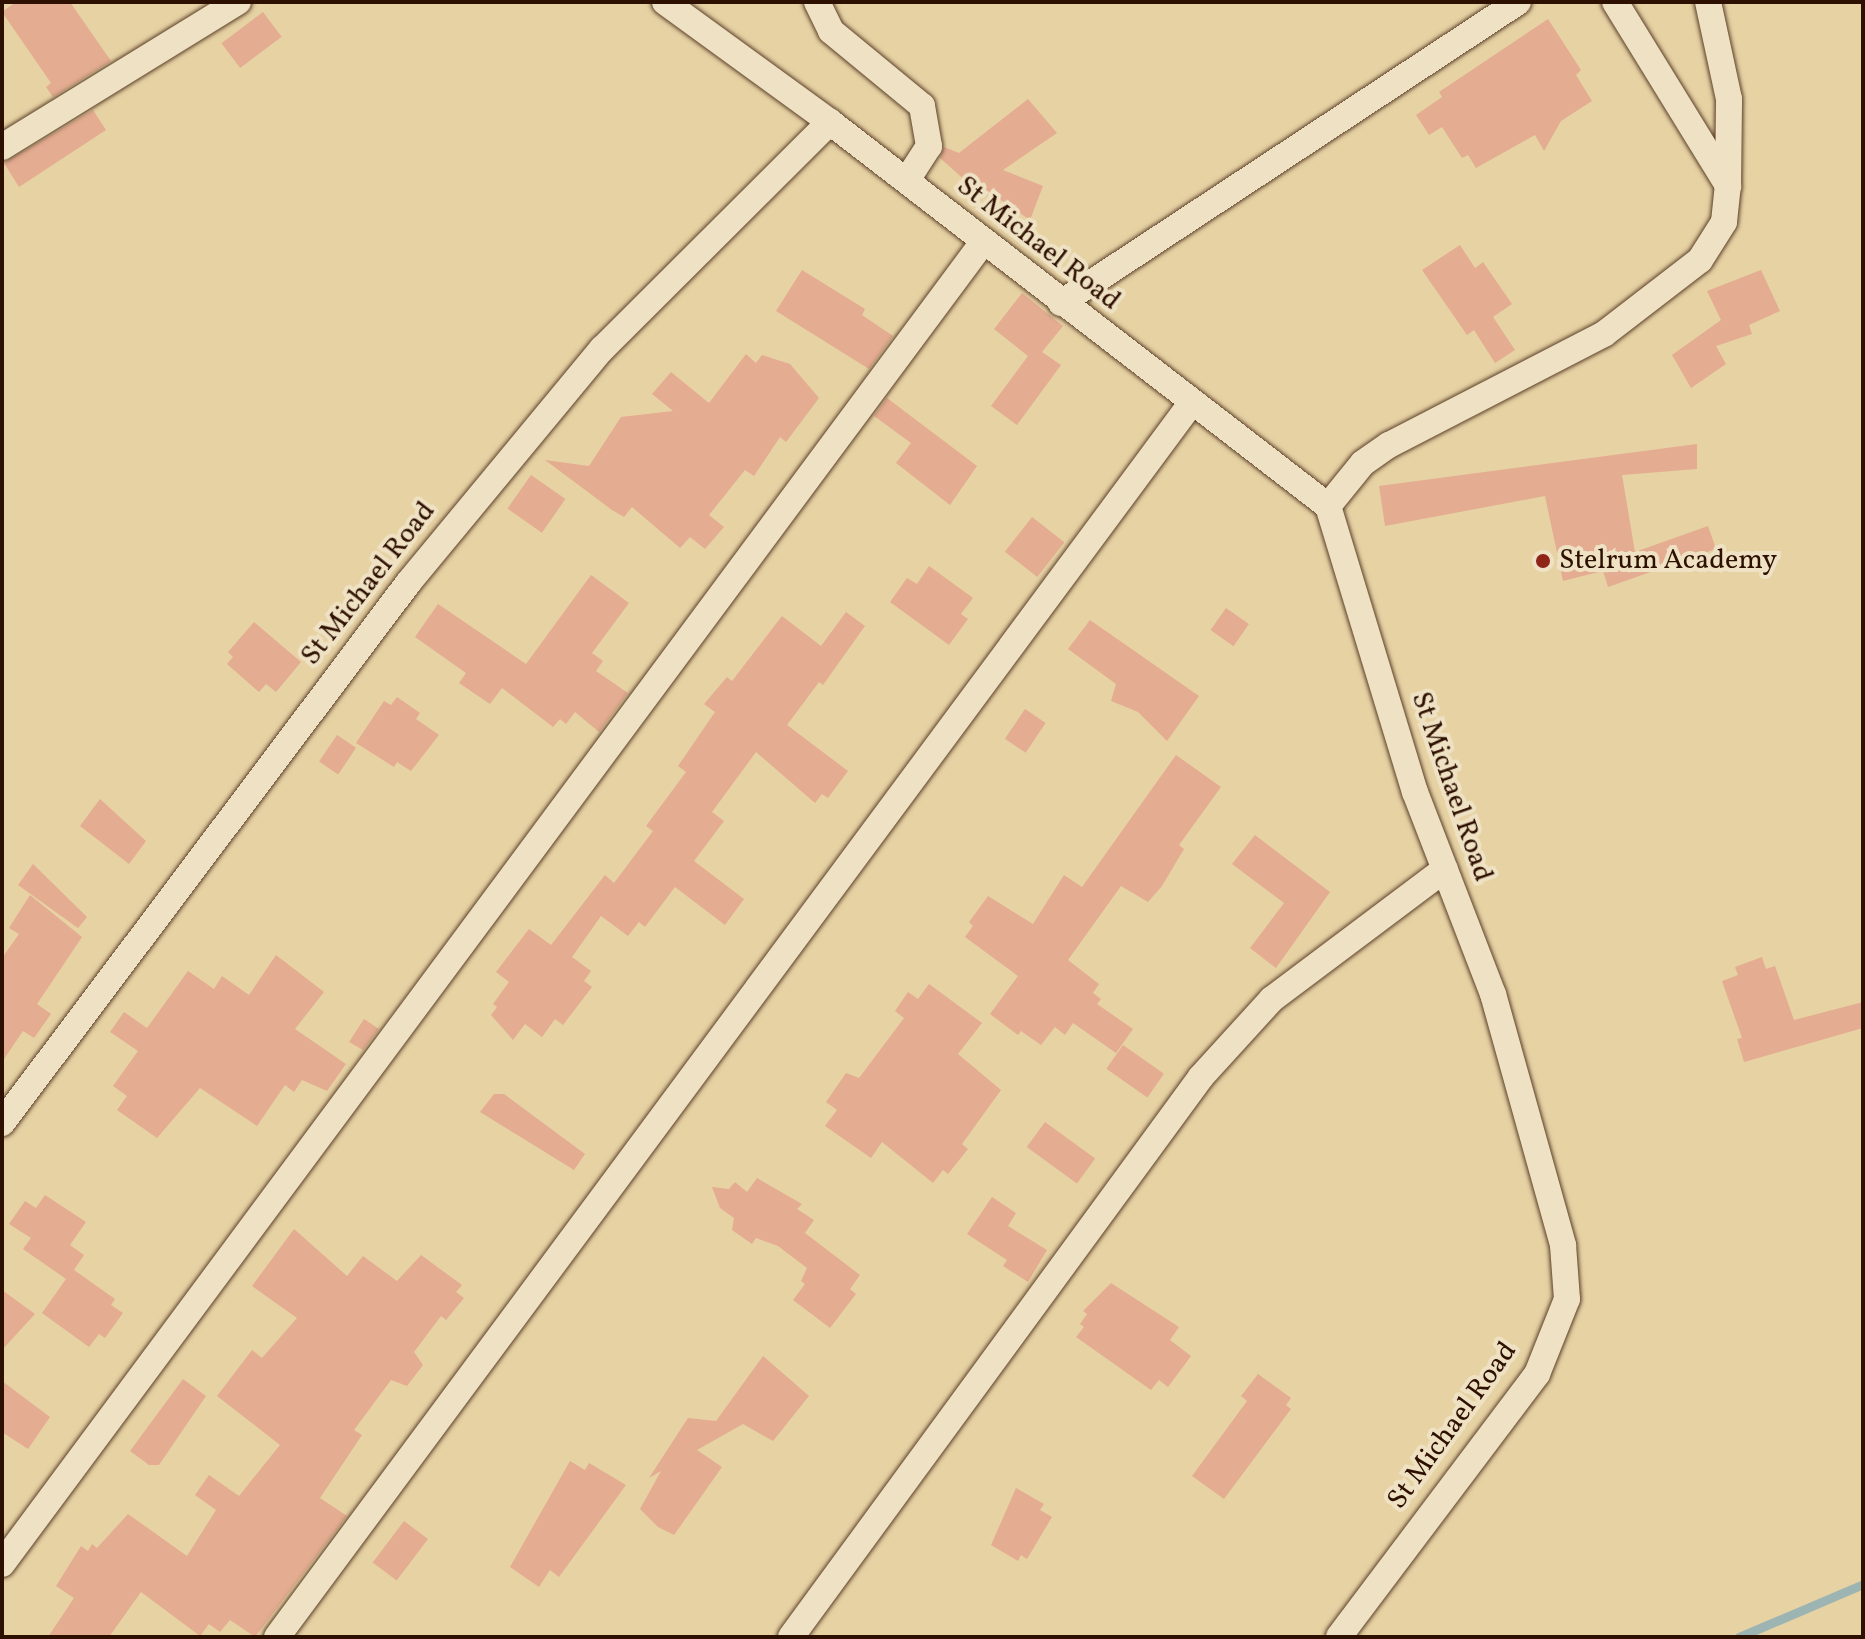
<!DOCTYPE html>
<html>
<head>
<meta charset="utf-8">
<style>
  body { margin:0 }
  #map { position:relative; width:1865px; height:1639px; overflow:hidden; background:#e7d2a4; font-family:Vollkorn,serif }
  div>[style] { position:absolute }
  .stream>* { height:9px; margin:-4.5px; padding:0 4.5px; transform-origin:4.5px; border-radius:4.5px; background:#9cb5b2 }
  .building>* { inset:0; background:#e4ac91; transform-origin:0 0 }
  .roads { filter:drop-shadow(0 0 2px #5c4029) drop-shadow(0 0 2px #5c4029) }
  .minor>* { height:26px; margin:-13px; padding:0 13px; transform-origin:13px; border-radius:13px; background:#efe2c4 }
  .dots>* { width:22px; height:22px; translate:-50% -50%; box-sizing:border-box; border:4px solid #efe2c4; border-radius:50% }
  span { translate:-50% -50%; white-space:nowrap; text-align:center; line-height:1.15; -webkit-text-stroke:8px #efe2c4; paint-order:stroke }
  .street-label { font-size:28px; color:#2e1000 }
  .poi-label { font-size:28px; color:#2e1000 }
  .left { translate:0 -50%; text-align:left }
  .frame { position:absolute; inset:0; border:4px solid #2e1000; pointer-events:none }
</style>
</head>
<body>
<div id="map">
  <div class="stream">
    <i style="left:1739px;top:1637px;width:135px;rotate:-23.1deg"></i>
  </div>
  <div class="building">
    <i style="clip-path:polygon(16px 2px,70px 2px,111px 61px,53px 97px,46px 87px,51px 83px,2px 12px)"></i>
    <i style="left:263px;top:12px;width:31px;height:52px;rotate:53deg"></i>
    <i style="clip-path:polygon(1548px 19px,1581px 70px,1576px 75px,1592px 101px,1561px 121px,1544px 151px,1535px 135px,1476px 168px,1468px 155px,1462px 158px,1442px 127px,1429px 135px,1416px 115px,1442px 97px,1439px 92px)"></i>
    <i style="clip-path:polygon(1028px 99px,1057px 133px,1003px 170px,1043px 186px,1030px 220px,982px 187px,977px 191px,940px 158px,944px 147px,959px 153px)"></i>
    <i style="clip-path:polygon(93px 110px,106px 130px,19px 187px,4px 163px)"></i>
    <i style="clip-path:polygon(1460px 245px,1475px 268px,1483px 262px,1512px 304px,1493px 317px,1515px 350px,1495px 363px,1474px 330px,1467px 335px,1422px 270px)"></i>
    <i style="clip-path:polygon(802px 270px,865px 309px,862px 315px,893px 336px,869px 369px,776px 311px)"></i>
    <i style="clip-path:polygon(1761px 270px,1780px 311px,1749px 325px,1752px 334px,1716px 346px,1726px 364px,1691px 388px,1672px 355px,1721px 320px,1707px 291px)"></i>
    <i style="clip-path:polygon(1022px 293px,1063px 326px,1042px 352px,1061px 365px,1017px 425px,991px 406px,1028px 356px,994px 329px)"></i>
    <i style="clip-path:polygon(746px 354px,756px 363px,762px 355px,790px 364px,819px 398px,786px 442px,780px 437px,754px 476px,745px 470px,709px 515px,724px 527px,705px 549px,690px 537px,680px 548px,632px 507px,624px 517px,612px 510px,545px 460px,589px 466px,621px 417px,673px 411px,652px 394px,671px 372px,709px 403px)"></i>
    <i style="clip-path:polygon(887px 398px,977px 466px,950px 505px,896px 463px,911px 443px,874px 416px)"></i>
    <i style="clip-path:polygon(1697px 444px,1697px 469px,1622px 475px,1635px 552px,1708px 526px,1716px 549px,1608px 587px,1603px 571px,1563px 581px,1545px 496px,1385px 526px,1379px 486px)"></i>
    <i style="left:531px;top:475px;width:42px;height:41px;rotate:35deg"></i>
    <i style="left:1032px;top:517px;width:41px;height:44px;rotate:38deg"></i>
    <i style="clip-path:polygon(929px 566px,973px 598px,961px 614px,968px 619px,949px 645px,890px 602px,907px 578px,917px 584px)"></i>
    <i style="clip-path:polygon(591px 575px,629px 603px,592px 653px,603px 661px,596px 671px,628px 693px,599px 732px,575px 712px,566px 724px,560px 719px,553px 727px,502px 688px,490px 704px,459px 683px,466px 673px,415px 637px,438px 604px,526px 664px)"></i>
    <i style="left:1226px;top:608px;width:28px;height:27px;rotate:35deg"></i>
    <i style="clip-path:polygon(846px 612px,865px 626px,823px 685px,819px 682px,787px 725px,848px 771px,828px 798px,822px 794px,815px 803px,756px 752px,712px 812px,724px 821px,694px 861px,744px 899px,725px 925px,675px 887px,645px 927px,639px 922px,628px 936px,601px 916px,572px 957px,591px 971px,584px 981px,592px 987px,563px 1025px,555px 1019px,542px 1037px,525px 1024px,513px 1040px,491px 1015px,497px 1007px,493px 1004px,509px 982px,496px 972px,529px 929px,551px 945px,605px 875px,614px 883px,653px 831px,646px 826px,686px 772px,678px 766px,715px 712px,704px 704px,727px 677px,732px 681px,782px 616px,821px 646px)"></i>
    <i style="clip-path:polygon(1090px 620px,1199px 696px,1167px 741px,1138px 712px,1111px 701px,1116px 684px,1068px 649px)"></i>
    <i style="clip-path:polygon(254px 622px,301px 662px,276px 692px,266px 684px,259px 692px,227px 664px,233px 657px,228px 652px)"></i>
    <i style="clip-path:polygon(397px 697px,420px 713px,416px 719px,439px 735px,411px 771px,397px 762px,394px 767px,356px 743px,384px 701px,391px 705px)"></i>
    <i style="left:1025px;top:709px;width:25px;height:36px;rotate:34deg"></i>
    <i style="left:337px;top:735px;width:23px;height:32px;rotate:34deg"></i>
    <i style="clip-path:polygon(1176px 755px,1221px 787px,1179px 845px,1184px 849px,1162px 886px,1148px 902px,1121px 886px,1068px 960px,1099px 984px,1093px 993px,1101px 999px,1097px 1004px,1133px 1029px,1116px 1053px,1073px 1023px,1065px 1035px,1055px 1027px,1041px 1045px,1021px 1031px,1018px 1035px,990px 1014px,1018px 976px,965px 937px,973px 926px,969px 922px,988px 896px,1033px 924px,1064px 875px,1082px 887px)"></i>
    <i style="clip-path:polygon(100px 799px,146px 841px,129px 864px,80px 826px)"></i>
    <i style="clip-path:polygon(1255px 835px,1330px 892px,1276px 968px,1250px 948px,1284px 903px,1232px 864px)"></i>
    <i style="clip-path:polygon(33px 864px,87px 917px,78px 928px,18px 885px)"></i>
    <i style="clip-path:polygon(30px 895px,82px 937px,37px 1004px,51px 1014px,34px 1038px,23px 1031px,2px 1062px,2px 958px,19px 934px,9px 928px)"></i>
    <i style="clip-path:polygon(276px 955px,324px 992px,295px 1029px,346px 1064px,327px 1091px,302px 1080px,294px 1092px,285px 1085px,257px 1126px,200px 1088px,157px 1138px,117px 1110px,127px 1096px,113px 1086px,138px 1051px,110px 1032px,124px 1012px,147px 1028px,188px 971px,214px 989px,222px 976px,249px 995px)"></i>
    <i style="clip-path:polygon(1762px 957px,1766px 969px,1775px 966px,1794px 1020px,1863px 1002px,1863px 1028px,1744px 1062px,1737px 1039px,1742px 1038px,1722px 981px,1738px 975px,1735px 967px)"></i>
    <i style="clip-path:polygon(929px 984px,982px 1023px,958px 1054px,1001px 1090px,962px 1144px,968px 1149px,948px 1174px,943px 1170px,933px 1183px,882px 1142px,871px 1158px,825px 1126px,837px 1110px,826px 1102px,846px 1073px,859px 1078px,904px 1018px,895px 1011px,908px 992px,918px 999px)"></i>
    <i style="clip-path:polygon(364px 1019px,379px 1029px,363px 1050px,349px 1042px)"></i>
    <i style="left:1123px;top:1045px;width:50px;height:29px;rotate:35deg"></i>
    <i style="clip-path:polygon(494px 1094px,504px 1094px,585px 1154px,574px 1170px,480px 1112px)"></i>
    <i style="left:1045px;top:1122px;width:62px;height:31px;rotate:36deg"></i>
    <i style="clip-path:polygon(757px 1178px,802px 1204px,797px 1209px,814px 1220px,805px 1233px,860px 1275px,850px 1289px,856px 1294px,830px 1328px,793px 1300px,805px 1284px,801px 1281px,807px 1268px,778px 1246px,756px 1238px,752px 1244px,732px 1230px,734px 1218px,720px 1208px,712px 1187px,729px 1189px,735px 1182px,747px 1192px)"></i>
    <i style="clip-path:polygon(45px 1195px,86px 1222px,70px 1245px,84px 1255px,74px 1270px,115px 1299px,111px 1305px,123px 1313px,105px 1338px,99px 1334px,89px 1347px,42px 1313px,66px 1279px,23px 1249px,31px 1238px,9px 1224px,25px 1201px,36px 1208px)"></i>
    <i style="clip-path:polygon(992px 1197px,1016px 1213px,1008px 1226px,1047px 1250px,1028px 1282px,1003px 1266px,1007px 1260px,967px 1234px)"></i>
    <i style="clip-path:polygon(294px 1229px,347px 1276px,363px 1256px,397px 1281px,421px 1255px,462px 1285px,456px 1292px,464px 1298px,446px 1320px,441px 1316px,414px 1352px,423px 1365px,407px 1386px,391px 1380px,354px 1430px,362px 1435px,320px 1498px,347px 1516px,255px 1637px,230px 1620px,220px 1632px,209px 1624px,200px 1636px,141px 1592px,109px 1637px,48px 1637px,74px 1598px,56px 1586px,81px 1546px,88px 1551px,92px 1544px,97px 1548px,128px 1514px,187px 1556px,216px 1510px,195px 1495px,209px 1475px,239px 1496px,280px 1445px,217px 1396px,252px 1350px,262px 1358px,297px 1318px,252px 1286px)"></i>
    <i style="clip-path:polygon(1111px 1283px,1179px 1327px,1170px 1340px,1191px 1356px,1168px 1387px,1159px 1380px,1151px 1390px,1076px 1337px,1084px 1327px,1080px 1324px,1087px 1314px,1083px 1311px)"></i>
    <i style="clip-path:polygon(2px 1290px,35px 1314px,2px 1350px)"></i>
    <i style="clip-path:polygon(763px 1356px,809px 1396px,773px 1441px,743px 1424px,697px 1450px,722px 1467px,674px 1535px,658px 1527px,640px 1509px,661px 1471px,649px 1478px,688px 1418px,716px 1421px)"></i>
    <i style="clip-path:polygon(1258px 1374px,1291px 1398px,1286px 1405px,1291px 1409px,1224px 1499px,1192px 1476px,1247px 1401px,1241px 1396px)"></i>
    <i style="clip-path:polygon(183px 1379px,206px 1396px,159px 1465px,149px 1465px,130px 1451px)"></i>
    <i style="clip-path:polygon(2px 1381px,50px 1417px,28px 1449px,2px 1432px)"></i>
    <i style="clip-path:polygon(570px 1461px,585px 1470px,589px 1463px,626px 1485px,559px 1577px,550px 1570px,539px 1587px,510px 1567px)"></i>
    <i style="clip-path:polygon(1016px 1488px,1044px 1504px,1040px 1510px,1052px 1517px,1027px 1559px,1021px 1555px,1018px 1561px,991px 1545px)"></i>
    <i style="left:404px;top:1521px;width:30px;height:52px;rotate:37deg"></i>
  </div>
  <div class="roads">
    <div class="minor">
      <i style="left:665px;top:2px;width:204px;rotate:36deg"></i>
      <i style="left:817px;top:2px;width:32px;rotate:64deg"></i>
      <i style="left:831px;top:31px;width:118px;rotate:39.5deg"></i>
      <i style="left:922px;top:106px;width:41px;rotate:80.1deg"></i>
      <i style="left:929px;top:146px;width:40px;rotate:122.9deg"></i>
      <i style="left:1615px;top:2px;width:216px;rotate:58.4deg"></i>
      <i style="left:2px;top:147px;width:277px;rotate:-31.6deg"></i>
      <i style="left:1061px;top:303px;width:547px;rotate:-33.37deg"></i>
      <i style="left:1328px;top:506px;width:55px;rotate:-50.9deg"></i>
      <i style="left:1363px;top:463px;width:32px;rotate:-35deg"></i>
      <i style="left:1389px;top:445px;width:242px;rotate:-27.3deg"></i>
      <i style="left:1604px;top:334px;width:121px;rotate:-37.6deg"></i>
      <i style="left:1700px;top:260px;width:45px;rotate:-57.7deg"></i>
      <i style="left:1724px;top:222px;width:36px;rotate:-84deg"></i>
      <i style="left:1728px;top:186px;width:87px;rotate:-89.3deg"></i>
      <i style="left:1729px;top:99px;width:99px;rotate:-102.2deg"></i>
      <i style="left:2px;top:1123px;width:677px;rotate:-53.05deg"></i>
      <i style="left:409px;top:582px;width:303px;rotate:-50.4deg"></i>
      <i style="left:602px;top:349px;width:322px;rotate:-44.9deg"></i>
      <i style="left:830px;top:122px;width:629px;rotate:37.64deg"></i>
      <i style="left:1328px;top:506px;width:299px;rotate:73.1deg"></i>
      <i style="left:1415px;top:792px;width:217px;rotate:68.9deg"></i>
      <i style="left:1493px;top:994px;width:261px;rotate:74.4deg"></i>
      <i style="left:1563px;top:1245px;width:54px;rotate:85.8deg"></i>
      <i style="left:1567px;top:1299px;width:81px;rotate:111.8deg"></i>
      <i style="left:1537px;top:1374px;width:329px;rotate:127deg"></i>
      <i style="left:2px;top:1564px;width:1646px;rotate:-53.42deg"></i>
      <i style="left:277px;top:1637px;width:1533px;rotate:-53.46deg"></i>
      <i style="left:791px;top:1637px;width:694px;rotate:-53.79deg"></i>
      <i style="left:1201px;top:1077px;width:105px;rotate:-47.7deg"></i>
      <i style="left:1272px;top:999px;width:216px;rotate:-36.9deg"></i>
    </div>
  </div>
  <div class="dots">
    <i style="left:1543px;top:561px;background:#8f2418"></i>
  </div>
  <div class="street-label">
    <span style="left:1038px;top:244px;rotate:38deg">St Michael Road</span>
    <span style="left:369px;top:584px;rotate:-52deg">St Michael Road</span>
    <span style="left:1451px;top:787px;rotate:71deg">St Michael Road</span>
    <span style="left:1453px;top:1426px;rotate:-54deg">St Michael Road</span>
  </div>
  <div class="poi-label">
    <span class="left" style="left:1559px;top:561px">Stelrum Academy</span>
  </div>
  <div class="frame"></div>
</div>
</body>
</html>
